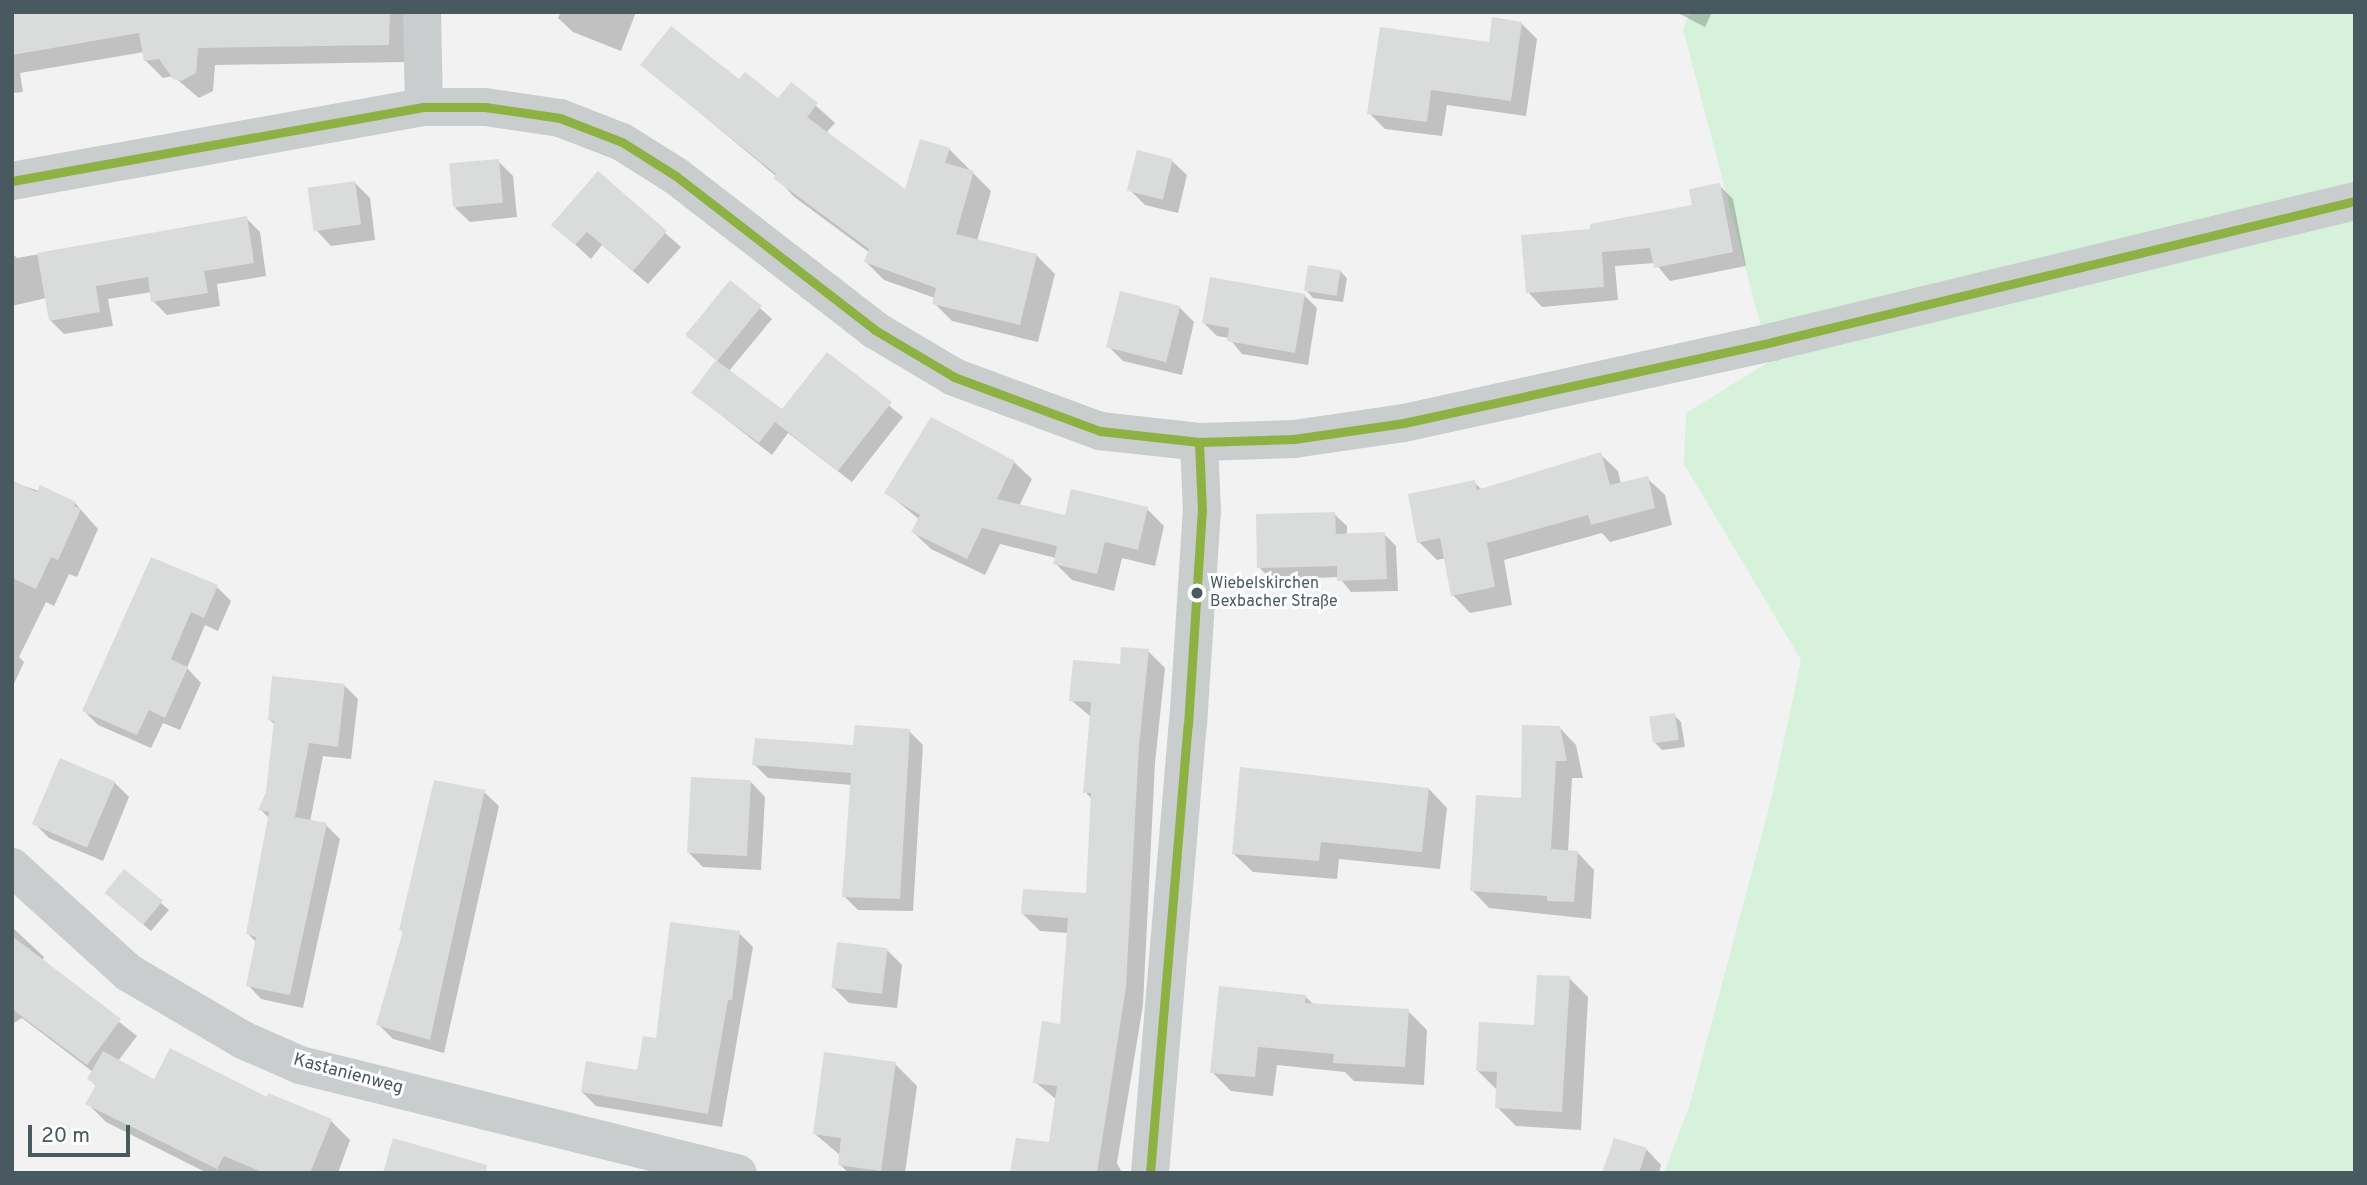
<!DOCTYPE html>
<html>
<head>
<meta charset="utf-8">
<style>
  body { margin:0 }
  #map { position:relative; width:2367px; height:1185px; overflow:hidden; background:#f3f2f2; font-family:Overpass,sans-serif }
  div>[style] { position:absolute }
  .green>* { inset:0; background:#d6f2db }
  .shadow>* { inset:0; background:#0003 }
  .building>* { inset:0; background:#dadbdb; transform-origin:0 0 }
  .minor>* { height:38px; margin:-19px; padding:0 19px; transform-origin:19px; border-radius:19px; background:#c9cdce }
  .bus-1>* { height:9px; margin:-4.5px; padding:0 4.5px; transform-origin:4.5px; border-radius:4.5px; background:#8eb143 }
  .dots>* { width:19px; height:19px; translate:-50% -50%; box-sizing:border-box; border:4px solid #fff; border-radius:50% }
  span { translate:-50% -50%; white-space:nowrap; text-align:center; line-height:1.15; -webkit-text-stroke:6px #fff; paint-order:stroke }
  .bus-label { font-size:16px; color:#485960 }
  .left { translate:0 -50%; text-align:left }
  .street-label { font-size:18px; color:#485960 }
  .frame { position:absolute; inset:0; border:14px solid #485960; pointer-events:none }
  .scale { position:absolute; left:28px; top:1125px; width:102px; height:32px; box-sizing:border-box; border:4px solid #485960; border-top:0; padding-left:9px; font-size:21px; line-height:24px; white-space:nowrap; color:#485960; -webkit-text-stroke:5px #fff; paint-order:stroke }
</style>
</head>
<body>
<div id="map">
  <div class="green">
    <i style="clip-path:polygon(1691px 12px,2355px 12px,2355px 1173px,1664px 1173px,1690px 1104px,1771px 800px,1801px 660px,1684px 464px,1686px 413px,1770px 361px,1683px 29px)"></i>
  </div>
  <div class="shadow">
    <i style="clip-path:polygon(12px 12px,408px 12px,406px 62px,215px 65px,213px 91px,199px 98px,173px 76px,163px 78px,145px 60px,144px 52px,20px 73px,23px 92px,12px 93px)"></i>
    <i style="clip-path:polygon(561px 12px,636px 12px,621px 51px,573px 32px,558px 18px)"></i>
    <i style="clip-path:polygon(1676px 12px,1712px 12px,1705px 27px)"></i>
    <i style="clip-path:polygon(1521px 23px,1537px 39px,1526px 116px,1447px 105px,1442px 136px,1385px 129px,1369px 113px)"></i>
    <i style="clip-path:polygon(642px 65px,739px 82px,778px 100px,792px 84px,835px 123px,826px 133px,906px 192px,949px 149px,991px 191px,977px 241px,1036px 255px,1055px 274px,1038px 342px,952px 321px,934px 303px,935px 298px,884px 280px,866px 262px,870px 253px,793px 196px,776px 176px)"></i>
    <i style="clip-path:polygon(498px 161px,513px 176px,517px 217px,470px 222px,455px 208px)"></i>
    <i style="clip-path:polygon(1172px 161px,1187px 175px,1178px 213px,1145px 205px,1130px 190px)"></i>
    <i style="clip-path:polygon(598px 174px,681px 247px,648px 284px,602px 245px,591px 259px,554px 225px)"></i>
    <i style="clip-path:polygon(355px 183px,370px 198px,375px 240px,331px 246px,317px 231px)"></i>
    <i style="clip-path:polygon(1719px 185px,1733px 199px,1746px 266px,1670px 281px,1655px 263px,1615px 266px,1618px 300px,1542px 307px,1528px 292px,1592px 231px,1694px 206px)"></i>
    <i style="clip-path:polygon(246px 218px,260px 232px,266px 276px,217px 284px,220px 306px,167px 315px,153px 301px,152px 292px,108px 299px,113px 326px,64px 334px,50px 320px,46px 298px,12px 306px,12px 253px,17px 258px)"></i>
    <i style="clip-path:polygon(1340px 271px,1347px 278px,1343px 302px,1313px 298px,1306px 290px)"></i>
    <i style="clip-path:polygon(731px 282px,772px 319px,729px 371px,783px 412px,827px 355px,903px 417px,852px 482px,788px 433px,772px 455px,693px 393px,718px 361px,686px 334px)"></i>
    <i style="clip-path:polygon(1304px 295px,1317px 308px,1308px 365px,1242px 354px,1229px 338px,1217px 336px,1204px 323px)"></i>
    <i style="clip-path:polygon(1179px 307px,1194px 322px,1182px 375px,1123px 361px,1108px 346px)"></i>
    <i style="clip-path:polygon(1600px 454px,1618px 471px,1621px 484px,1647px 478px,1665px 495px,1672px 525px,1610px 542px,1602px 533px,1504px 560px,1512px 605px,1470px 613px,1453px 595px,1446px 558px,1437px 560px,1419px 542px,1474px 482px,1482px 490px)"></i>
    <i style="clip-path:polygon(1014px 462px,1032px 479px,1019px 506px,1066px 517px,1147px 509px,1164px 526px,1155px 566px,1122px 558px,1114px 591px,1072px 580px,1055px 563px,1056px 558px,1000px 544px,985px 575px,931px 549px,913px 532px,920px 520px,886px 492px)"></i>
    <i style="clip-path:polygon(12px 482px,75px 503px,98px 529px,77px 577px,69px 574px,54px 606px,46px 602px,19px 657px,24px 662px,12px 688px)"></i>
    <i style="clip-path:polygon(1334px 514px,1347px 526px,1347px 535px,1384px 534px,1396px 546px,1398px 591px,1351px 592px,1339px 577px,1271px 580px,1259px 567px)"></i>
    <i style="clip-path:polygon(217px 587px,231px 601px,218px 631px,205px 625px,187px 668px,201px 683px,180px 730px,163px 723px,151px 748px,98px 725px,84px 711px)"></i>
    <i style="clip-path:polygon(1148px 651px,1165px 668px,1155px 763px,1143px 1005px,1117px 1163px,1122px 1173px,1012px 1173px,1050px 1144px,1057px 1100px,1035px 1082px,1061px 1026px,1068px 933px,1040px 931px,1023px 914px,1088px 895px,1092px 799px,1085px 792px,1091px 717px,1071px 700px)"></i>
    <i style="clip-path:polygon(344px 685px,358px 699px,351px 759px,323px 756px,310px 822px,326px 825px,340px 839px,303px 1008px,261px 999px,248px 985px,257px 943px,248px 934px,269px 818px,260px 809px,268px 792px,275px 725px,270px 720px)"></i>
    <i style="clip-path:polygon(1674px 715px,1681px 722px,1685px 747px,1662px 750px,1655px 743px)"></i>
    <i style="clip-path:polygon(1559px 727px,1576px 745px,1583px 778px,1572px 778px,1568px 852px,1577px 852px,1594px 870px,1591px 919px,1489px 908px,1472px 890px)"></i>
    <i style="clip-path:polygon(909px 731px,923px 745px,913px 911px,858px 910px,844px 896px,852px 785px,768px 778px,754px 764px,855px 747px)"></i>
    <i style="clip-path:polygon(114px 782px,129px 797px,103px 861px,49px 838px,34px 823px)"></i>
    <i style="clip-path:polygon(751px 782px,765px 797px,761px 870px,703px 867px,688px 852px)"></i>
    <i style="clip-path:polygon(1429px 789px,1447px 808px,1440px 869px,1339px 859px,1337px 879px,1253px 872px,1234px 854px)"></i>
    <i style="clip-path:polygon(484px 792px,499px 806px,444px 1053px,393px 1039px,378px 1024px,404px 933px,401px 930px)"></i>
    <i style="clip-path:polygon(124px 871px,169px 910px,151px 931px,113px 899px)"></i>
    <i style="clip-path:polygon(12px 927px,44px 957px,42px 961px,137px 1036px,118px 1061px,154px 1082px,268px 1099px,331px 1121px,350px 1140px,338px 1173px,207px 1173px,106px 1122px,87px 1103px,97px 1087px,89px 1079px,93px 1072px,22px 1018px,12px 1024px)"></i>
    <i style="clip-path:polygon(739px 933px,753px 947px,722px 1127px,596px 1106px,582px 1092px,638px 1072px)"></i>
    <i style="clip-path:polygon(887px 950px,902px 965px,897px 1008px,849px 1003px,834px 988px)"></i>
    <i style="clip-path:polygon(1569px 978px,1588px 997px,1581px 1130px,1516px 1126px,1497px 1107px,1497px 1090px,1478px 1071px,1536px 1027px)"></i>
    <i style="clip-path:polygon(1305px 996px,1314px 1005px,1408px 1011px,1427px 1030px,1424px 1085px,1354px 1081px,1345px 1072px,1277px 1065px,1273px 1096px,1231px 1091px,1212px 1072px)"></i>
    <i style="clip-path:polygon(895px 1064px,917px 1086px,905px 1173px,848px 1173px,840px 1164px,841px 1156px,815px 1134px)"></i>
    <i style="clip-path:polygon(1615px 1140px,1647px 1150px,1661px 1165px,1659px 1173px,1604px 1173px)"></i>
  </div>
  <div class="building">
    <i style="clip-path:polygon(12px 12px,390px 12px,389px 45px,198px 48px,196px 73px,181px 81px,173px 79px,159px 59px,144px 61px,139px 33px,12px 55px)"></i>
    <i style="clip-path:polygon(1492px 17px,1522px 22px,1511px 101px,1431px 90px,1427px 122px,1367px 114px,1380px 27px,1489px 42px)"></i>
    <i style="clip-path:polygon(671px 26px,739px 79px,745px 72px,778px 98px,791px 82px,818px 103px,807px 117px,905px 189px,920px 139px,950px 148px,945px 163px,974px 171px,956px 234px,1037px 254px,1020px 325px,932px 304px,936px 288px,864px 262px,869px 249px,773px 178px,776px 174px,640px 65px)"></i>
    <i style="left:1137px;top:150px;width:37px;height:42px;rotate:14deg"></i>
    <i style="left:499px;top:159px;width:44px;height:50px;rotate:85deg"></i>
    <i style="clip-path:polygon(598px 171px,667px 231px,633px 271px,587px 232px,575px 245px,551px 225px)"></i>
    <i style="left:355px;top:181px;width:44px;height:48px;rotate:82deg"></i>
    <i style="clip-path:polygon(1720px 183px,1733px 252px,1654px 268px,1650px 248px,1602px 252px,1604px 287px,1526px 293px,1521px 235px,1590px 229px,1590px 224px,1692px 205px,1689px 189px)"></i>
    <i style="clip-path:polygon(247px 216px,254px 263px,204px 271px,208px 293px,151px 302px,148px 277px,96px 286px,100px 312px,49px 321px,37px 253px)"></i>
    <i style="left:1308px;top:265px;width:33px;height:26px;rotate:9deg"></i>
    <i style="clip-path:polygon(1210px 277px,1305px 294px,1295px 353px,1227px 341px,1229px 328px,1202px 323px)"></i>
    <i style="left:730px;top:280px;width:41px;height:71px;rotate:39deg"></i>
    <i style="left:1120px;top:291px;width:62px;height:58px;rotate:14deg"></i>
    <i style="clip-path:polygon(827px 352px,892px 402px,838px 471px,775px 422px,759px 443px,691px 393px,716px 360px,782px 409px)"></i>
    <i style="clip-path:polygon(931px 417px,1015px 461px,997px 499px,1065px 515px,1071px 489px,1148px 507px,1138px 550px,1105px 542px,1097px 574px,1053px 564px,1057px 546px,982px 528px,967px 559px,911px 532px,920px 515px,884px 493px)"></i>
    <i style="clip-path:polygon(1601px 452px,1610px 485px,1648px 476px,1655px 508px,1591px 525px,1588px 515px,1487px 543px,1495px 587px,1451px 596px,1440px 538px,1417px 543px,1408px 494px,1475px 480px,1477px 490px)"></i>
    <i style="clip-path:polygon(12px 480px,37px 492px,40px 485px,76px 502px,74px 506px,81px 509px,58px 560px,51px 557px,36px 589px,12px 578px)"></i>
    <i style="clip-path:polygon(1335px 512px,1336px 534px,1385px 532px,1387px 579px,1337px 581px,1337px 566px,1257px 568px,1256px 514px)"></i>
    <i style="clip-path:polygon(151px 557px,218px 585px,204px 618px,191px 612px,171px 659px,188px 667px,165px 718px,149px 710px,137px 735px,82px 711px)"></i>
    <i style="clip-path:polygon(1121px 647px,1149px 649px,1139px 745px,1126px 987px,1097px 1173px,1010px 1173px,1016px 1138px,1049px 1142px,1057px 1086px,1033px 1083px,1042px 1021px,1060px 1024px,1068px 918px,1021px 914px,1023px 889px,1086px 893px,1091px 793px,1083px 793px,1091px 702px,1069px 701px,1073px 660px,1120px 664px)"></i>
    <i style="clip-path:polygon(272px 676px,345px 684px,338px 747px,309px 743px,295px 817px,327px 823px,290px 995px,246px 986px,256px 937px,246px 934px,269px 812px,258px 810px,266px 792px,274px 721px,268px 720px)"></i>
    <i style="left:1675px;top:713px;width:27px;height:26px;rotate:82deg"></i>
    <i style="clip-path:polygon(855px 725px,910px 729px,900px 899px,842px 897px,851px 773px,752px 765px,755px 738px,853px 745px)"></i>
    <i style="clip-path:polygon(1522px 725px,1560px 726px,1567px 761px,1556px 761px,1551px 849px,1578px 851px,1574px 902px,1547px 901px,1547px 896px,1470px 891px,1476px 795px,1521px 798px)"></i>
    <i style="left:60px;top:758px;width:60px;height:72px;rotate:23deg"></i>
    <i style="clip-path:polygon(1240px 767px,1429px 788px,1422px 852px,1321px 842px,1319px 861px,1232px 854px)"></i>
    <i style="left:691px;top:777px;width:60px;height:76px;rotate:3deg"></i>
    <i style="clip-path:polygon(434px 780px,485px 790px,430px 1040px,376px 1025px,403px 931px,399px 930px)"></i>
    <i style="left:124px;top:869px;width:50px;height:31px;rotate:39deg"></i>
    <i style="clip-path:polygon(670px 922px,740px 931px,732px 1000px,728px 1000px,708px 1114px,581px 1092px,586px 1061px,637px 1070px,643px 1036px,656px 1038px)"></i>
    <i style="clip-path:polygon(12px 936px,121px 1019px,87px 1065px,12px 1009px)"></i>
    <i style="left:837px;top:942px;width:51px;height:46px;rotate:7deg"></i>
    <i style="clip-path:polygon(1537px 975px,1570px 976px,1562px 1112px,1495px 1108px,1497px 1072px,1476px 1071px,1479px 1022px,1534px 1025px)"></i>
    <i style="clip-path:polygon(1219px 986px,1306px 995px,1305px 1003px,1409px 1009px,1405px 1067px,1333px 1063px,1334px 1054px,1258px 1047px,1255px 1077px,1210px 1073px)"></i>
    <i style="clip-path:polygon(170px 1048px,267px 1097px,268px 1093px,332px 1119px,310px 1173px,264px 1173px,224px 1156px,217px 1169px,85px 1104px,96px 1085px,87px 1079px,103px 1051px,154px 1079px)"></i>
    <i style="clip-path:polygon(824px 1052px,896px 1062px,881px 1171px,838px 1165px,841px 1138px,813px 1134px)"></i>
    <i style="clip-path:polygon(393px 1138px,487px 1165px,486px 1173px,383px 1173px)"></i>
    <i style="clip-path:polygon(1614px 1138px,1647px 1148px,1639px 1173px,1602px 1173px)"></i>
  </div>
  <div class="minor">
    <i style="left:422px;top:12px;width:95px;rotate:88.8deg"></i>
    <i style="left:12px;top:181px;width:419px;rotate:-10.2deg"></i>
    <i style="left:424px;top:107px;width:61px"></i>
    <i style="left:485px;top:107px;width:76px;rotate:8.3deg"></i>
    <i style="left:560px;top:118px;width:66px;rotate:21.2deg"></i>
    <i style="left:622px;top:142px;width:64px;rotate:32.2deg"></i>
    <i style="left:676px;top:176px;width:252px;rotate:37.7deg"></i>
    <i style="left:875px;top:330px;width:92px;rotate:30.7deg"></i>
    <i style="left:954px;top:377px;width:156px;rotate:20.3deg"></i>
    <i style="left:1100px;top:431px;width:100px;rotate:6.3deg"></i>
    <i style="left:1199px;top:442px;width:95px;rotate:-1.8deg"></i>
    <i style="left:1294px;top:439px;width:111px;rotate:-8.3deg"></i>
    <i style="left:1404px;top:423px;width:377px;rotate:-12.4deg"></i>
    <i style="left:1772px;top:342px;width:600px;rotate:-13.6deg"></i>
    <i style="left:12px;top:867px;width:158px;rotate:42.2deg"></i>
    <i style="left:129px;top:973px;width:132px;rotate:30.4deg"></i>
    <i style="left:243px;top:1040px;width:62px;rotate:23.7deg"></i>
    <i style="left:300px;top:1065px;width:451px;rotate:13.9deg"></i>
    <i style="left:1150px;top:1173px;width:450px;rotate:-85.2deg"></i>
    <i style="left:1188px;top:725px;width:214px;rotate:-86.3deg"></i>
    <i style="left:1202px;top:511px;width:69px;rotate:-92.5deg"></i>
  </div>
  <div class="bus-1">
    <i style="left:12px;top:181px;width:419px;rotate:-10.2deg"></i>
    <i style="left:424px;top:107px;width:61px"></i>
    <i style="left:485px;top:107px;width:76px;rotate:8.3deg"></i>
    <i style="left:560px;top:118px;width:66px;rotate:21.2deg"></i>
    <i style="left:622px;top:142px;width:64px;rotate:32.2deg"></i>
    <i style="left:676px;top:176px;width:252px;rotate:37.7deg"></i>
    <i style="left:875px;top:330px;width:92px;rotate:30.7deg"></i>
    <i style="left:954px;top:377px;width:156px;rotate:20.3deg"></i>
    <i style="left:1100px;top:431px;width:100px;rotate:6.3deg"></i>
    <i style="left:1199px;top:442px;width:95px;rotate:-1.8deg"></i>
    <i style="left:1294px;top:439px;width:111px;rotate:-8.3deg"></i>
    <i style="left:1404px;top:423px;width:377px;rotate:-12.4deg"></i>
    <i style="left:1772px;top:342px;width:600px;rotate:-13.6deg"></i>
    <i style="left:1150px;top:1173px;width:450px;rotate:-85.2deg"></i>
    <i style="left:1188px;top:725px;width:214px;rotate:-86.3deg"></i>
    <i style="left:1202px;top:511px;width:69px;rotate:-92.5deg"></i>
  </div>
  <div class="dots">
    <i style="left:1197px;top:593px;background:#485960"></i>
  </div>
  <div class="bus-label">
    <span class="left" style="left:1210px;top:593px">Wiebelskirchen<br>Bexbacher Straße</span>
  </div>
  <div class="street-label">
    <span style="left:348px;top:1075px;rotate:15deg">Kastanienweg</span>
  </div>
  <div class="frame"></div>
  <div class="scale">20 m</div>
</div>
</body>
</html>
